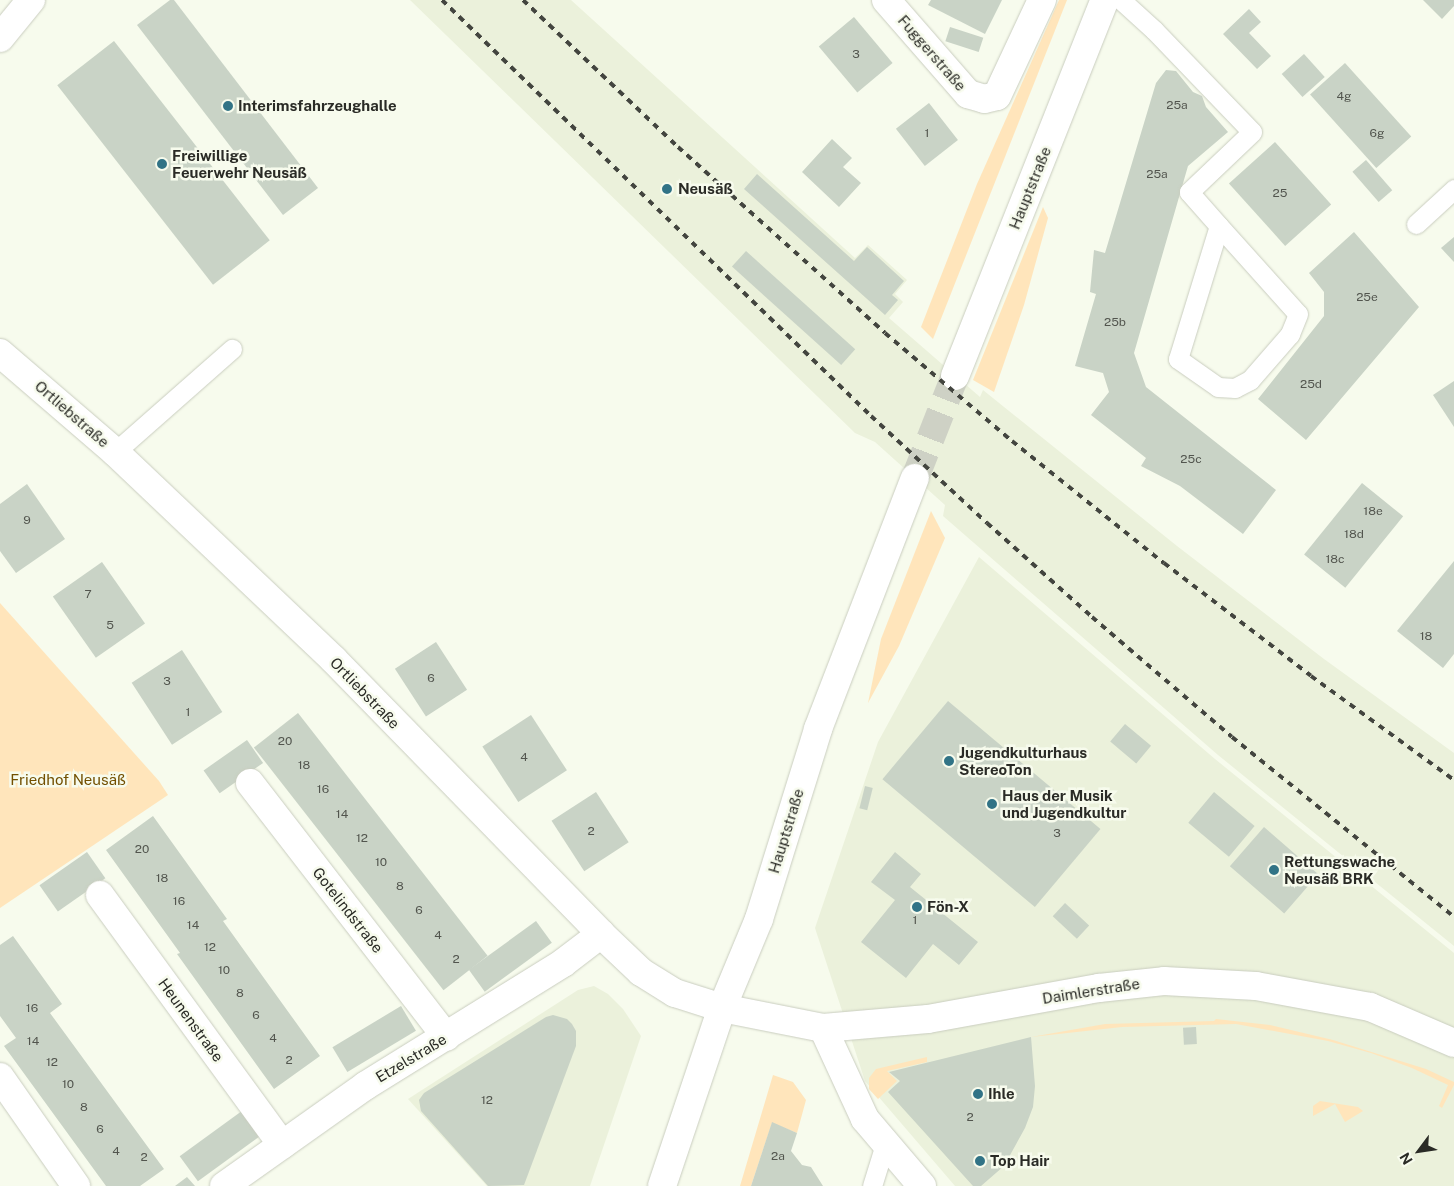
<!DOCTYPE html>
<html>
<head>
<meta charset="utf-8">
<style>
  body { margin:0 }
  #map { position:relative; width:1454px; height:1186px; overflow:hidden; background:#f7fbed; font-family:"Public Sans",sans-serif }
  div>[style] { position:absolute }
  .built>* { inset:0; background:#ebf1db }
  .green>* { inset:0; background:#ffe5bb }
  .building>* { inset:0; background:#c9d3c6; transform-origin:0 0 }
  .tertiary-tunnel>* { height:28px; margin-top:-14px; transform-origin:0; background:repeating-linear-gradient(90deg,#ced1c5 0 28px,transparent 0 42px) }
  .roads { filter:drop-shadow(0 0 1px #c9cdbf) drop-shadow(0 0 1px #c9cdbf) }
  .service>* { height:19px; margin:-9.5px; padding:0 9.5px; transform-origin:9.5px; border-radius:9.5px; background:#fff }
  .minor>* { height:28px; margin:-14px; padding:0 14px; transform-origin:14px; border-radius:14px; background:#fff }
  .tertiary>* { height:28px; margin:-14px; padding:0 14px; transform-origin:14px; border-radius:14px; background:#fff }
  .rail>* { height:4px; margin-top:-2px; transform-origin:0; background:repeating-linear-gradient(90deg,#43453f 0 6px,transparent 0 12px) }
  .dots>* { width:14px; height:14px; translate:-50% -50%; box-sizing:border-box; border:2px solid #f7fbed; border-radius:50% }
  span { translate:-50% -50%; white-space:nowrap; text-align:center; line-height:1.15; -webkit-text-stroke:5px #f7fbed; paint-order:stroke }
  .number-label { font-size:12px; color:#52554e }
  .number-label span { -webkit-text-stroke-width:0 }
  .street-label { font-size:15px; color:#2a2b26 }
  .poi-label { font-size:15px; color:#2a2b26; font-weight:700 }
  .left { translate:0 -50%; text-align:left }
  .park-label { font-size:15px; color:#724f00 }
  .north { position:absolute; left:1394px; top:1126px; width:50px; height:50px; -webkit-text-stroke:4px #f7fbed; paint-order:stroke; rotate:239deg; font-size:14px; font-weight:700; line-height:20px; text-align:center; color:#2a2b26 }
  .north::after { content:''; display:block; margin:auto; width:18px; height:22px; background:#2a2b26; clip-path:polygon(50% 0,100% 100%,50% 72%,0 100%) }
</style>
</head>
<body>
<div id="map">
  <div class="built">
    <i style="clip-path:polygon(410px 0,571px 0,855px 258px,868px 245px,907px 280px,895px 294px,903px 302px,889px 318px,980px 397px,983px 390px,1177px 546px,1324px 659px,1454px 753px,1454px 946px,1218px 755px,943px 516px,945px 505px,875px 442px,855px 433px)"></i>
    <i style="clip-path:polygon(979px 557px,1215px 759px,1454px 953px,1454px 1186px,955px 1186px,865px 1081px,815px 928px,878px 742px)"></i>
    <i style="clip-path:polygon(594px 986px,608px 994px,623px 1009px,641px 1036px,590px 1186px,487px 1186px,408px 1099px,578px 990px)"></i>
  </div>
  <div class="green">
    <i style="clip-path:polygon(1059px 0,1067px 0,933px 339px,921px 327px,977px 184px)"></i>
    <i style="clip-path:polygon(1043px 207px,1048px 218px,1024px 305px,994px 392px,973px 380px)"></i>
    <i style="clip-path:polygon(931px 511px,945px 538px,899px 646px,868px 703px,881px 639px)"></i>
    <i style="clip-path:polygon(0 603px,159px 781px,168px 795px,0 908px)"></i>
    <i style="clip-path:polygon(1216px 1019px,1270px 1025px,1333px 1040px,1426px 1069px,1454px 1082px,1454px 1085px,1442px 1108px,1439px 1106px,1448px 1085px,1412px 1068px,1371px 1053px,1328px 1041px,1236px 1024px,1122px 1027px,1031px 1037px,1105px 1024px,1214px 1021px)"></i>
    <i style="clip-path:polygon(927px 1057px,927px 1062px,887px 1071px,897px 1081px,878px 1099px,869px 1089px,869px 1078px,876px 1069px)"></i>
    <i style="clip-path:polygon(773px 1075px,793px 1082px,806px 1100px,797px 1133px,772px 1123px,751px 1186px,740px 1186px)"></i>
    <i style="clip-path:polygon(1320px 1101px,1358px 1107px,1363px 1111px,1345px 1122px,1335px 1104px,1313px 1116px,1313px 1106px)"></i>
  </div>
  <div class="building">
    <i style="clip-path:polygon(170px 0,174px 0,318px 188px,283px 215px,137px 25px)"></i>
    <i style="clip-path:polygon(931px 0,1002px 0,985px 34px,928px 5px)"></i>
    <i style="clip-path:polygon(1423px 0,1454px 0,1454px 6px,1442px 19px)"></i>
    <i style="clip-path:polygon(1249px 9px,1261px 22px,1249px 33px,1271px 56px,1257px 69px,1223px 34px)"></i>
    <i style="left:854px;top:17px;width:60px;height:46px;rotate:50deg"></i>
    <i style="left:950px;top:27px;width:35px;height:15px;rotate:18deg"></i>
    <i style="left:114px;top:41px;width:253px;height:72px;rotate:52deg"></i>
    <i style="left:1304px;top:54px;width:31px;height:30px;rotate:48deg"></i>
    <i style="left:1345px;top:63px;width:99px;height:47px;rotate:48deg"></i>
    <i style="clip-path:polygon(1166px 70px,1176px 71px,1193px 92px,1202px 96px,1206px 107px,1228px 132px,1188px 166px,1134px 353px,1146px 387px,1276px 490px,1243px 534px,1180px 486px,1141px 466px,1146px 458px,1091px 415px,1109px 392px,1103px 373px,1075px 366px,1096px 294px,1090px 292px,1094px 250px,1105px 253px,1156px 83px)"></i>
    <i style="left:929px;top:103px;width:47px;height:42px;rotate:52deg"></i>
    <i style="clip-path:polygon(832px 139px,852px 158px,843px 167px,861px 183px,839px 207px,802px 172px)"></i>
    <i style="left:1275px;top:142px;width:84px;height:62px;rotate:48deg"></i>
    <i style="left:1366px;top:160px;width:40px;height:18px;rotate:49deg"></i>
    <i style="clip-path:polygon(757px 174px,854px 261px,867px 247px,904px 281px,892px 295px,898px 300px,885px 315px,744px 189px)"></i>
    <i style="clip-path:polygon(1354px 232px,1419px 307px,1306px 440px,1258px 399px,1324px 316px,1324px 292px,1309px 273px)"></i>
    <i style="clip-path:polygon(1454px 237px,1454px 262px,1441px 248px)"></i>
    <i style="left:746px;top:251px;width:147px;height:21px;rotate:42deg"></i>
    <i style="clip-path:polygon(1454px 381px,1454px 427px,1433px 395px)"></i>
    <i style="left:1362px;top:483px;width:53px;height:92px;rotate:39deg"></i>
    <i style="clip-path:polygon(27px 484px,65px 539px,16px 573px,0 551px,0 504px)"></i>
    <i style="clip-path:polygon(1454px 561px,1454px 654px,1443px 668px,1397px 631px)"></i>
    <i style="left:102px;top:562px;width:75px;height:60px;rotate:55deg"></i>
    <i style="left:436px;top:642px;width:57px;height:49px;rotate:57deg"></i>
    <i style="left:182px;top:650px;width:74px;height:60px;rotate:57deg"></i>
    <i style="left:948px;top:701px;width:199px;height:102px;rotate:40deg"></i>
    <i style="left:298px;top:713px;width:308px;height:56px;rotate:52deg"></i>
    <i style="left:531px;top:715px;width:66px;height:58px;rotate:57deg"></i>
    <i style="left:1125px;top:724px;width:34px;height:23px;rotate:40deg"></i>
    <i style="left:247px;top:740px;width:28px;height:53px;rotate:55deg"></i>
    <i style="left:865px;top:786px;width:8px;height:23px;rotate:14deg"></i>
    <i style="left:596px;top:792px;width:60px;height:53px;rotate:57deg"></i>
    <i style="left:1214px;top:792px;width:53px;height:40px;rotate:40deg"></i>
    <i style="clip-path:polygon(153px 816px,227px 919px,223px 921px,320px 1056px,274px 1089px,177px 954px,180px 953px,106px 850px)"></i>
    <i style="left:1264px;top:827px;width:72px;height:52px;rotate:41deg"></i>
    <i style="left:87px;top:852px;width:32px;height:58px;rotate:55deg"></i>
    <i style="clip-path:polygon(895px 852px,921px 874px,910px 887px,978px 942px,959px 965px,933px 944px,906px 978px,861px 942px,895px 900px,871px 882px)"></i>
    <i style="left:1065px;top:903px;width:33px;height:18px;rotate:43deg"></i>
    <i style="left:536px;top:921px;width:27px;height:83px;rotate:54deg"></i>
    <i style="clip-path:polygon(13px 936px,62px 1004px,50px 1013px,164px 1169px,140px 1186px,106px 1186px,4px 1046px,16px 1038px,0 1016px,0 945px)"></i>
    <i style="left:401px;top:1006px;width:29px;height:80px;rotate:59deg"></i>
    <i style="clip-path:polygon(553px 1015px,567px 1019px,572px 1024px,576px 1031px,576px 1046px,524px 1185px,488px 1186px,421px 1111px,419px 1100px,424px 1093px,546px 1017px)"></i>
    <i style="left:1196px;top:1027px;width:17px;height:13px;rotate:87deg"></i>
    <i style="clip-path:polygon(1031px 1037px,1035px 1086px,1033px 1107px,1025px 1128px,1004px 1166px,981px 1186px,973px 1186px,888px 1092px,900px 1081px,889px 1072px)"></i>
    <i style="left:246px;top:1108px;width:31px;height:82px;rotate:54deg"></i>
    <i style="clip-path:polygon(772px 1122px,797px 1133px,791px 1151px,802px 1165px,811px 1167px,823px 1186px,751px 1186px)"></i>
    <i style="clip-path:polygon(187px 1177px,195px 1186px,175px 1186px)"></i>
  </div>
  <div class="tertiary-tunnel">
    <i style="left:915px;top:478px;width:110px;rotate:-68.6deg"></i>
  </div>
  <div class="roads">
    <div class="service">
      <i style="left:1121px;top:0;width:45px;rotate:42.3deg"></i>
      <i style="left:1154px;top:30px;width:141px;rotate:46.1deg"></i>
      <i style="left:1252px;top:132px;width:87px;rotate:136.4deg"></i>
      <i style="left:1189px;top:192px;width:45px;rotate:48.6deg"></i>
      <i style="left:1219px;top:226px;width:118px;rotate:48.1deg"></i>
      <i style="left:1298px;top:314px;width:22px;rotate:112deg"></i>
      <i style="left:1290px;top:334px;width:61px;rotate:131deg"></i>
      <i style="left:1250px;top:380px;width:17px;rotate:152deg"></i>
      <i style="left:1235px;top:388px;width:17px;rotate:-177deg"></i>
      <i style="left:1218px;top:387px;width:49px;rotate:-145deg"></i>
      <i style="left:1178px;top:359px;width:139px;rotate:-72.9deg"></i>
      <i style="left:1416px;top:224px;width:52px;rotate:-42.6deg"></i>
      <i style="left:115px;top:452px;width:156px;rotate:-41.4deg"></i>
      <i style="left:872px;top:1186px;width:44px;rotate:-72.8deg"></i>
    </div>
    <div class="minor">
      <i style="left:886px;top:0;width:125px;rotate:48.9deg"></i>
      <i style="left:968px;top:94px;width:17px;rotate:17deg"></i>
      <i style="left:984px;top:99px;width:13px;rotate:-13deg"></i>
      <i style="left:997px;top:96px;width:106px;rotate:-64.9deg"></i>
      <i style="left:0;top:38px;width:49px;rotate:-50.8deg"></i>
      <i style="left:0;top:353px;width:152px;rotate:40.7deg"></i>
      <i style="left:115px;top:452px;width:301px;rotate:43.5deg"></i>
      <i style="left:333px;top:659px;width:384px;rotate:45.7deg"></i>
      <i style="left:601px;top:934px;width:55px;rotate:43.5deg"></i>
      <i style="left:641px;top:972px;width:40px;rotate:32deg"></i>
      <i style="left:675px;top:993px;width:49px;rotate:17.7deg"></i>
      <i style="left:250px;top:783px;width:321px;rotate:52.3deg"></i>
      <i style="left:100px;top:895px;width:309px;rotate:53.9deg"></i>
      <i style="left:823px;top:1028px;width:100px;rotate:65.2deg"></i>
      <i style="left:865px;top:1119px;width:88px;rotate:49.6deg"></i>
      <i style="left:0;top:1077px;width:133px;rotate:55.1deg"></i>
      <i style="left:224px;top:1186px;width:173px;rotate:-35.3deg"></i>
      <i style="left:365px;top:1086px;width:233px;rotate:-31.8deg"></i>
      <i style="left:563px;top:963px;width:48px;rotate:-37.3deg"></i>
    </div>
    <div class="tertiary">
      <i style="left:955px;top:376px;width:405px;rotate:-68.3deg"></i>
      <i style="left:722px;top:1008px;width:103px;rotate:11.2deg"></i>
      <i style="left:823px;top:1028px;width:105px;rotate:-4.9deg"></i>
      <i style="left:928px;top:1019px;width:174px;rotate:-10.3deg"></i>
      <i style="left:1099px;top:988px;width:65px;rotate:-6.1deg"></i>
      <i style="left:1164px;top:981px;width:92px;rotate:3.1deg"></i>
      <i style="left:1256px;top:986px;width:116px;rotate:10.4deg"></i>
      <i style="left:1370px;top:1007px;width:91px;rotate:23.2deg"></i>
      <i style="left:662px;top:1186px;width:188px;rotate:-71.4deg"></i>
      <i style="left:722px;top:1008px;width:96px;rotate:-67.4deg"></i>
      <i style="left:759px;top:919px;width:199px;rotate:-72.7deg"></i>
      <i style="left:818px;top:729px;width:269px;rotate:-68.9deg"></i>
    </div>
  </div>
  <div class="rail">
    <i style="left:442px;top:0;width:598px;rotate:44.12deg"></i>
    <i style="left:871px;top:416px;width:158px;rotate:42.7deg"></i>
    <i style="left:987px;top:523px;width:141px;rotate:41.8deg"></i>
    <i style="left:1092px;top:617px;width:184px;rotate:40.6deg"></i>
    <i style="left:1232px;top:737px;width:286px;rotate:39deg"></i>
    <i style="left:523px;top:0;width:214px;rotate:43.5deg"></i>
    <i style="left:678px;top:147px;width:278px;rotate:41.9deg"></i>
    <i style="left:885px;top:333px;width:167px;rotate:40.4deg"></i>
    <i style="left:1012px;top:441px;width:195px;rotate:38.8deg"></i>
    <i style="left:1164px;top:563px;width:185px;rotate:37.5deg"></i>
    <i style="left:1311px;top:676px;width:177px;rotate:36deg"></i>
  </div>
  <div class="dots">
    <i style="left:228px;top:106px;background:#317386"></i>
    <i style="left:162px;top:164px;background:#317386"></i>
    <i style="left:667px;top:189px;background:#317386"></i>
    <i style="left:949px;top:761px;background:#317386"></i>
    <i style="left:992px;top:804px;background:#317386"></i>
    <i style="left:1274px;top:870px;background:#317386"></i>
    <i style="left:917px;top:907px;background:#317386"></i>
    <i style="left:978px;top:1094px;background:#317386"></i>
    <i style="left:980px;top:1161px;background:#317386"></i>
  </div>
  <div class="number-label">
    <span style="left:856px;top:55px">3</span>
    <span style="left:1344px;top:97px">4g</span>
    <span style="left:1177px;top:106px">25a</span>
    <span style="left:927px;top:134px">1</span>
    <span style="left:1377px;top:134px">6g</span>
    <span style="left:1157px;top:175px">25a</span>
    <span style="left:1280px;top:194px">25</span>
    <span style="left:1367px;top:298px">25e</span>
    <span style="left:1115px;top:323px">25b</span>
    <span style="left:1311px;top:385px">25d</span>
    <span style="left:1191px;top:460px">25c</span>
    <span style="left:1373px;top:512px">18e</span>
    <span style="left:27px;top:521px">9</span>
    <span style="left:1354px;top:535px">18d</span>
    <span style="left:1335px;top:560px">18c</span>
    <span style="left:88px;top:595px">7</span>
    <span style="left:110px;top:626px">5</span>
    <span style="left:1426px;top:637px">18</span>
    <span style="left:431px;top:679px">6</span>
    <span style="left:167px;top:682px">3</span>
    <span style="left:188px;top:713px">1</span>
    <span style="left:285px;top:742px">20</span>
    <span style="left:524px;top:758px">4</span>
    <span style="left:304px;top:766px">18</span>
    <span style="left:323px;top:790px">16</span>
    <span style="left:342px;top:815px">14</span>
    <span style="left:591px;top:832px">2</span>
    <span style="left:1057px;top:834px">3</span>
    <span style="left:362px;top:839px">12</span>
    <span style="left:142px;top:850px">20</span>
    <span style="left:381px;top:863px">10</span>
    <span style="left:162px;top:879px">18</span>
    <span style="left:400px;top:887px">8</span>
    <span style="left:179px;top:902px">16</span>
    <span style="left:419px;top:911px">6</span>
    <span style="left:915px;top:921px">1</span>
    <span style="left:193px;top:926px">14</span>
    <span style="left:438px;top:936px">4</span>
    <span style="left:210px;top:948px">12</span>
    <span style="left:456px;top:960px">2</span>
    <span style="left:224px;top:971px">10</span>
    <span style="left:240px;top:994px">8</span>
    <span style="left:32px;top:1009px">16</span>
    <span style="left:256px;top:1016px">6</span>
    <span style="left:273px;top:1039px">4</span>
    <span style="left:33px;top:1042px">14</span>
    <span style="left:289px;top:1061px">2</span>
    <span style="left:52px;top:1063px">12</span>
    <span style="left:68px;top:1085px">10</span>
    <span style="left:487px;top:1101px">12</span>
    <span style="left:84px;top:1108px">8</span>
    <span style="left:970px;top:1118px">2</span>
    <span style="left:100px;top:1130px">6</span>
    <span style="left:116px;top:1152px">4</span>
    <span style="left:778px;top:1157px">2a</span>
    <span style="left:144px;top:1158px">2</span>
  </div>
  <div class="street-label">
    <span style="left:932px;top:53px;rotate:49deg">Fuggerstraße</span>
    <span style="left:1030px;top:188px;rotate:-68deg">Hauptstraße</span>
    <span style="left:72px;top:414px;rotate:41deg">Ortliebstraße</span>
    <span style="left:365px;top:693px;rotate:46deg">Ortliebstraße</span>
    <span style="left:786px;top:831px;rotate:-73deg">Hauptstraße</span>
    <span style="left:348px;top:910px;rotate:52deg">Gotelindstraße</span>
    <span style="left:1091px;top:991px;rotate:-9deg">Daimlerstraße</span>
    <span style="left:191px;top:1020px;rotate:54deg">Heunenstraße</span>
    <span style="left:411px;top:1058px;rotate:-31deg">Etzelstraße</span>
  </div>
  <div class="poi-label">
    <span class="left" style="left:238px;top:106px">Interimsfahrzeughalle</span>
    <span class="left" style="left:172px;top:164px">Freiwillige<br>Feuerwehr Neusäß</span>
    <span class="left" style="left:678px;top:189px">Neusäß</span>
    <span class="left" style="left:959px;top:761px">Jugendkulturhaus<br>StereoTon</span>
    <span class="left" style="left:1002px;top:804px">Haus der Musik<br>und Jugendkultur</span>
    <span class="left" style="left:1284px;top:870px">Rettungswache<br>Neusäß BRK</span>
    <span class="left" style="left:927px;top:907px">Fön-X</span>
    <span class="left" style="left:988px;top:1094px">Ihle</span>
    <span class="left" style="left:990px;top:1161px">Top Hair</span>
  </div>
  <div class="park-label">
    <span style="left:68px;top:780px">Friedhof Neusäß</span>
  </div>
  <div class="north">N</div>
</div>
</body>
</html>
